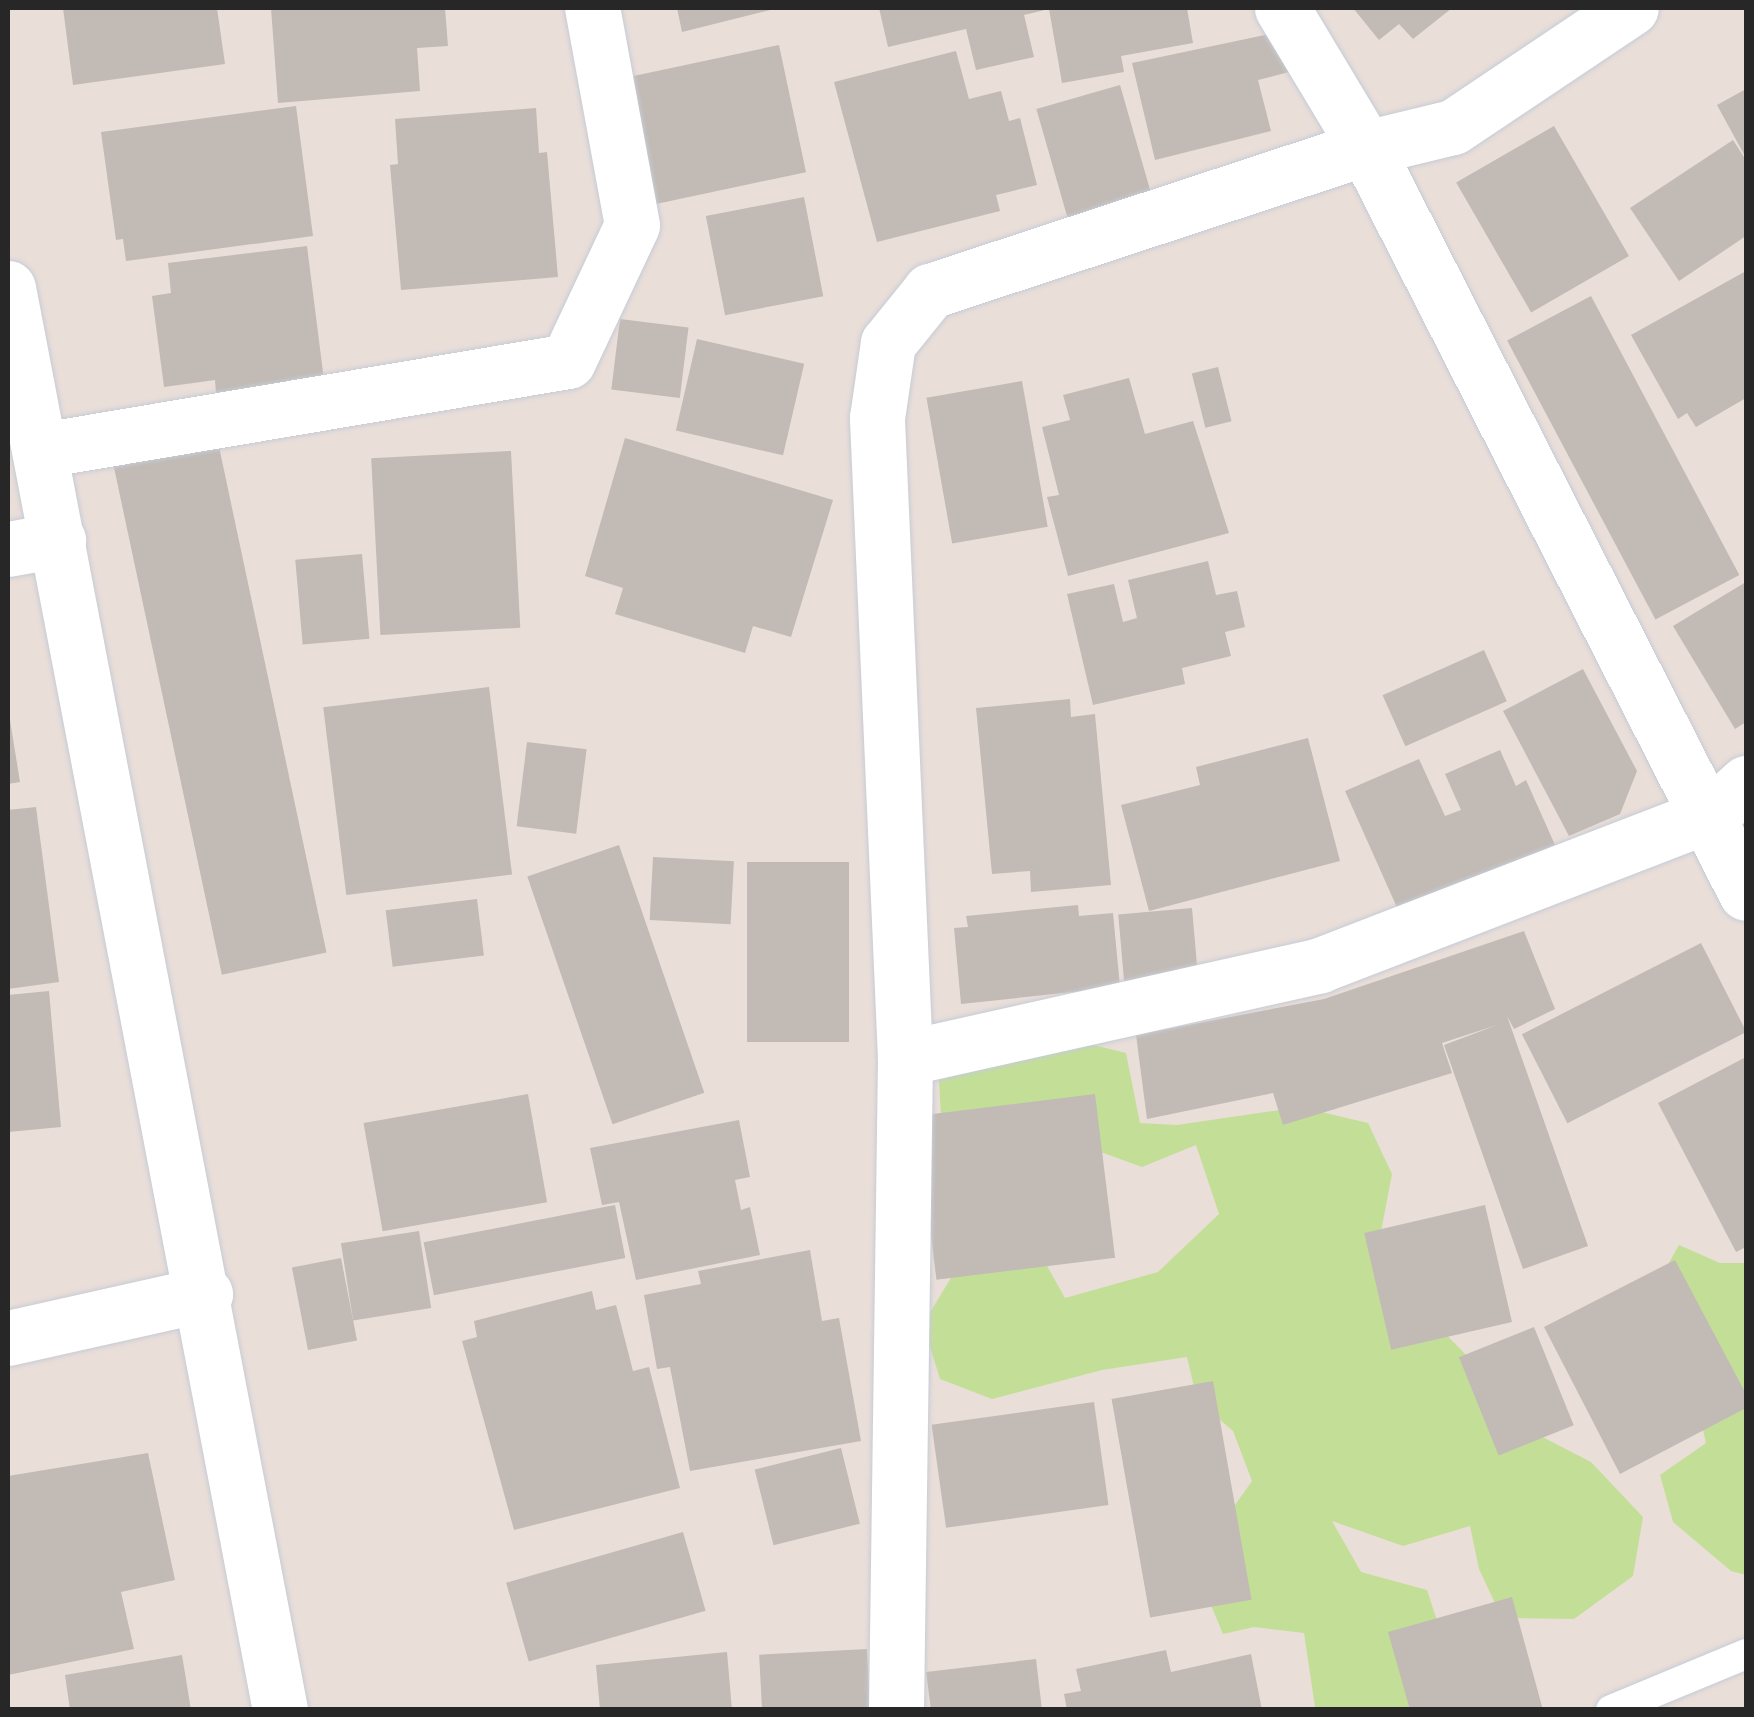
<!DOCTYPE html>
<html>
<head>
<meta charset="utf-8">
<style>
  body { margin:0 }
  #map { position:relative; width:1754px; height:1717px; overflow:hidden; background:#eaded9; font-family:"Asap Condensed",sans-serif }
  div>[style] { position:absolute }
  .green>* { inset:0; background:#c3df97 }
  .building>* { inset:0; background:#c2bab5; transform-origin:0 0 }
  .roads { filter:drop-shadow(0 0 2px #c5ccd5) drop-shadow(0 0 2px #c5ccd5) }
  .service>* { height:30px; margin:-15px; padding:0 15px; transform-origin:15px; border-radius:15px; background:#fff }
  .minor>* { height:55px; margin:-27.5px; padding:0 27.5px; transform-origin:27.5px; border-radius:27.5px; background:#fff }
  span { translate:-50% -50%; white-space:nowrap; text-align:center; line-height:1.15; -webkit-text-stroke:10px #fff; paint-order:stroke }
  .frame { position:absolute; inset:0; border:10px solid #272727; pointer-events:none }
</style>
</head>
<body>
<div id="map">
  <div class="green">
    <i style="clip-path:polygon(1069px 1039px,1126px 1053px,1140px 1123px,1177px 1125px,1300px 1107px,1368px 1123px,1392px 1174px,1379px 1242px,1413px 1301px,1479px 1368px,1519px 1425px,1591px 1462px,1643px 1517px,1633px 1576px,1574px 1619px,1502px 1618px,1479px 1569px,1470px 1526px,1403px 1546px,1332px 1521px,1361px 1572px,1427px 1590px,1449px 1657px,1440px 1699px,1401px 1709px,1315px 1707px,1304px 1633px,1254px 1627px,1223px 1634px,1201px 1581px,1223px 1522px,1252px 1481px,1233px 1431px,1197px 1400px,1187px 1357px,1102px 1370px,992px 1399px,940px 1379px,923px 1324px,963px 1258px,1041px 1255px,1065px 1298px,1158px 1272px,1219px 1214px,1196px 1145px,1142px 1167px,1087px 1147px,942px 1136px,939px 1080px)"></i>
    <i style="clip-path:polygon(1679px 1245px,1720px 1263px,1746px 1263px,1746px 1575px,1731px 1571px,1673px 1522px,1660px 1475px,1706px 1443px,1686px 1356px,1642px 1310px)"></i>
  </div>
  <div class="building">
    <i style="clip-path:polygon(63px 8px,217px 8px,225px 64px,73px 85px)"></i>
    <i style="clip-path:polygon(271px 8px,445px 8px,448px 46px,417px 48px,420px 91px,278px 103px)"></i>
    <i style="clip-path:polygon(677px 8px,774px 8px,774px 9px,682px 32px)"></i>
    <i style="clip-path:polygon(879px 8px,1187px 8px,1193px 43px,1121px 56px,1124px 72px,1062px 83px,1049px 9px,1024px 15px,1034px 57px,976px 70px,966px 29px,888px 47px)"></i>
    <i style="clip-path:polygon(1353px 8px,1452px 8px,1413px 39px,1399px 24px,1379px 40px)"></i>
    <i style="clip-path:polygon(1284px 31px,1293px 71px,1258px 80px,1271px 131px,1155px 160px,1132px 63px)"></i>
    <i style="left:779px;top:45px;width:130px;height:157px;rotate:78deg"></i>
    <i style="clip-path:polygon(956px 51px,969px 99px,1001px 91px,1009px 121px,1020px 118px,1037px 185px,996px 195px,1000px 211px,877px 242px,834px 82px)"></i>
    <i style="left:1120px;top:85px;width:118px;height:87px;rotate:74deg"></i>
    <i style="clip-path:polygon(1746px 89px,1746px 158px,1717px 105px)"></i>
    <i style="clip-path:polygon(296px 106px,313px 236px,126px 261px,123px 239px,116px 240px,101px 132px)"></i>
    <i style="clip-path:polygon(536px 108px,539px 153px,547px 152px,558px 277px,401px 290px,390px 165px,398px 164px,395px 119px)"></i>
    <i style="left:1554px;top:126px;width:150px;height:113px;rotate:60deg"></i>
    <i style="clip-path:polygon(1733px 140px,1746px 160px,1746px 236px,1679px 281px,1630px 208px)"></i>
    <i style="left:804px;top:197px;width:101px;height:100px;rotate:79deg"></i>
    <i style="clip-path:polygon(307px 246px,324px 380px,216px 393px,215px 380px,164px 387px,152px 296px,171px 293px,168px 263px)"></i>
    <i style="clip-path:polygon(1746px 271px,1746px 398px,1696px 427px,1687px 413px,1678px 419px,1631px 335px)"></i>
    <i style="left:1591px;top:296px;width:316px;height:95px;rotate:62deg"></i>
    <i style="left:620px;top:319px;width:69px;height:71px;rotate:7deg"></i>
    <i style="left:697px;top:339px;width:110px;height:94px;rotate:13deg"></i>
    <i style="left:1218px;top:367px;width:56px;height:27px;rotate:76deg"></i>
    <i style="clip-path:polygon(1129px 378px,1145px 434px,1193px 421px,1229px 533px,1068px 576px,1047px 497px,1059px 495px,1042px 427px,1070px 420px,1063px 395px)"></i>
    <i style="left:1022px;top:381px;width:148px;height:97px;rotate:80deg"></i>
    <i style="clip-path:polygon(625px 438px,833px 500px,791px 637px,753px 626px,745px 653px,615px 614px,623px 588px,585px 576px)"></i>
    <i style="left:218px;top:442px;width:522px;height:107px;rotate:78deg"></i>
    <i style="left:511px;top:451px;width:177px;height:140px;rotate:87deg"></i>
    <i style="left:362px;top:554px;width:85px;height:67px;rotate:85deg"></i>
    <i style="clip-path:polygon(1208px 561px,1216px 595px,1237px 591px,1245px 627px,1225px 632px,1231px 656px,1182px 668px,1185px 684px,1093px 705px,1067px 594px,1114px 584px,1123px 622px,1137px 618px,1128px 580px)"></i>
    <i style="clip-path:polygon(1746px 582px,1746px 722px,1735px 729px,1673px 626px)"></i>
    <i style="left:1484px;top:650px;width:56px;height:111px;rotate:66deg"></i>
    <i style="clip-path:polygon(1583px 669px,1637px 771px,1620px 814px,1569px 836px,1503px 711px)"></i>
    <i style="left:489px;top:687px;width:189px;height:167px;rotate:83deg"></i>
    <i style="clip-path:polygon(1070px 699px,1071px 717px,1095px 714px,1111px 885px,1031px 892px,1030px 871px,992px 874px,976px 708px)"></i>
    <i style="clip-path:polygon(8px 708px,20px 782px,8px 784px)"></i>
    <i style="clip-path:polygon(1308px 738px,1340px 861px,1149px 911px,1121px 805px,1200px 785px,1196px 767px)"></i>
    <i style="left:527px;top:742px;width:60px;height:85px;rotate:7deg"></i>
    <i style="clip-path:polygon(1500px 750px,1516px 786px,1526px 780px,1555px 845px,1399px 912px,1345px 791px,1419px 759px,1445px 816px,1461px 810px,1445px 774px)"></i>
    <i style="clip-path:polygon(36px 807px,59px 982px,8px 989px,8px 810px)"></i>
    <i style="left:619px;top:845px;width:262px;height:97px;rotate:71deg"></i>
    <i style="left:653px;top:857px;width:81px;height:63px;rotate:3deg"></i>
    <i style="left:747px;top:862px;width:102px;height:180px"></i>
    <i style="left:477px;top:899px;width:57px;height:92px;rotate:83deg"></i>
    <i style="clip-path:polygon(1078px 905px,1079px 916px,1113px 913px,1120px 987px,961px 1004px,954px 928px,968px 927px,966px 916px)"></i>
    <i style="left:1192px;top:908px;width:72px;height:74px;rotate:85deg"></i>
    <i style="clip-path:polygon(1524px 931px,1555px 1009px,1514px 1029px,1507px 1016px,1588px 1246px,1523px 1269px,1444px 1045px,1497px 1025px,1442px 1043px,1452px 1073px,1283px 1125px,1273px 1093px,1147px 1119px,1136px 1035px,1324px 999px)"></i>
    <i style="left:1701px;top:943px;width:100px;height:201px;rotate:63deg"></i>
    <i style="clip-path:polygon(49px 991px,61px 1127px,8px 1132px,8px 995px)"></i>
    <i style="clip-path:polygon(1746px 1057px,1746px 1247px,1736px 1252px,1658px 1103px)"></i>
    <i style="left:528px;top:1094px;width:110px;height:167px;rotate:80deg"></i>
    <i style="left:1095px;top:1094px;width:165px;height:180px;rotate:83deg"></i>
    <i style="clip-path:polygon(739px 1120px,750px 1177px,735px 1180px,741px 1210px,750px 1207px,760px 1255px,636px 1280px,619px 1202px,602px 1205px,590px 1148px)"></i>
    <i style="left:615px;top:1205px;width:54px;height:195px;rotate:79deg"></i>
    <i style="left:1485px;top:1205px;width:120px;height:124px;rotate:77deg"></i>
    <i style="left:419px;top:1231px;width:78px;height:79px;rotate:81deg"></i>
    <i style="clip-path:polygon(810px 1250px,822px 1321px,839px 1318px,861px 1441px,690px 1471px,670px 1367px,657px 1369px,644px 1295px,701px 1284px,698px 1271px)"></i>
    <i style="left:341px;top:1258px;width:84px;height:50px;rotate:79deg"></i>
    <i style="clip-path:polygon(1675px 1260px,1746px 1394px,1746px 1408px,1620px 1474px,1544px 1327px)"></i>
    <i style="clip-path:polygon(592px 1291px,596px 1310px,616px 1305px,633px 1371px,649px 1367px,680px 1488px,514px 1530px,462px 1341px,477px 1337px,474px 1321px)"></i>
    <i style="left:1534px;top:1327px;width:106px;height:81px;rotate:68deg"></i>
    <i style="left:1213px;top:1381px;width:222px;height:103px;rotate:80deg"></i>
    <i style="left:1094px;top:1402px;width:104px;height:164px;rotate:82deg"></i>
    <i style="left:841px;top:1448px;width:78px;height:89px;rotate:76deg"></i>
    <i style="clip-path:polygon(148px 1453px,175px 1580px,121px 1592px,134px 1649px,8px 1675px,8px 1476px)"></i>
    <i style="left:683px;top:1532px;width:82px;height:184px;rotate:74deg"></i>
    <i style="clip-path:polygon(1512px 1597px,1543px 1710px,1410px 1710px,1388px 1632px)"></i>
    <i style="left:867px;top:1649px;width:61px;height:108px;rotate:87deg"></i>
    <i style="clip-path:polygon(1166px 1650px,1171px 1672px,1251px 1654px,1262px 1710px,1067px 1710px,1064px 1694px,1081px 1691px,1076px 1669px)"></i>
    <i style="clip-path:polygon(727px 1652px,732px 1710px,600px 1710px,596px 1665px)"></i>
    <i style="clip-path:polygon(182px 1655px,191px 1710px,70px 1710px,65px 1675px)"></i>
    <i style="clip-path:polygon(1036px 1659px,1042px 1710px,931px 1710px,926px 1672px)"></i>
  </div>
  <div class="roads">
    <div class="service">
      <i style="left:1611px;top:1710px;width:146px;rotate:-22.5deg"></i>
    </div>
    <div class="minor">
      <i style="left:1282px;top:8px;width:163px;rotate:59deg"></i>
      <i style="left:1366px;top:148px;width:836px;rotate:62.98deg"></i>
      <i style="left:8px;top:288px;width:1448px;rotate:79.17deg"></i>
      <i style="left:42px;top:450px;width:533px;rotate:-9.6deg"></i>
      <i style="left:568px;top:361px;width:150px;rotate:-64.8deg"></i>
      <i style="left:632px;top:225px;width:221px;rotate:-100.4deg"></i>
      <i style="left:8px;top:549px;width:51px;rotate:-10.2deg"></i>
      <i style="left:905px;top:1058px;width:425px;rotate:-12.6deg"></i>
      <i style="left:1320px;top:965px;width:420px;rotate:-21.1deg"></i>
      <i style="left:1712px;top:814px;width:46px;rotate:-42.4deg"></i>
      <i style="left:8px;top:1338px;width:202px;rotate:-12.6deg"></i>
      <i style="left:896px;top:1710px;width:652px;rotate:-89.21deg"></i>
      <i style="left:905px;top:1058px;width:641px;rotate:-92.51deg"></i>
      <i style="left:877px;top:418px;width:76px;rotate:-81.7deg"></i>
      <i style="left:888px;top:343px;width:67px;rotate:-51.1deg"></i>
      <i style="left:930px;top:291px;width:459px;rotate:-18.2deg"></i>
      <i style="left:1366px;top:148px;width:89px;rotate:-13.6deg"></i>
      <i style="left:1453px;top:127px;width:214px;rotate:-33.8deg"></i>
    </div>
  </div>
  <div class="frame"></div>
</div>
</body>
</html>
